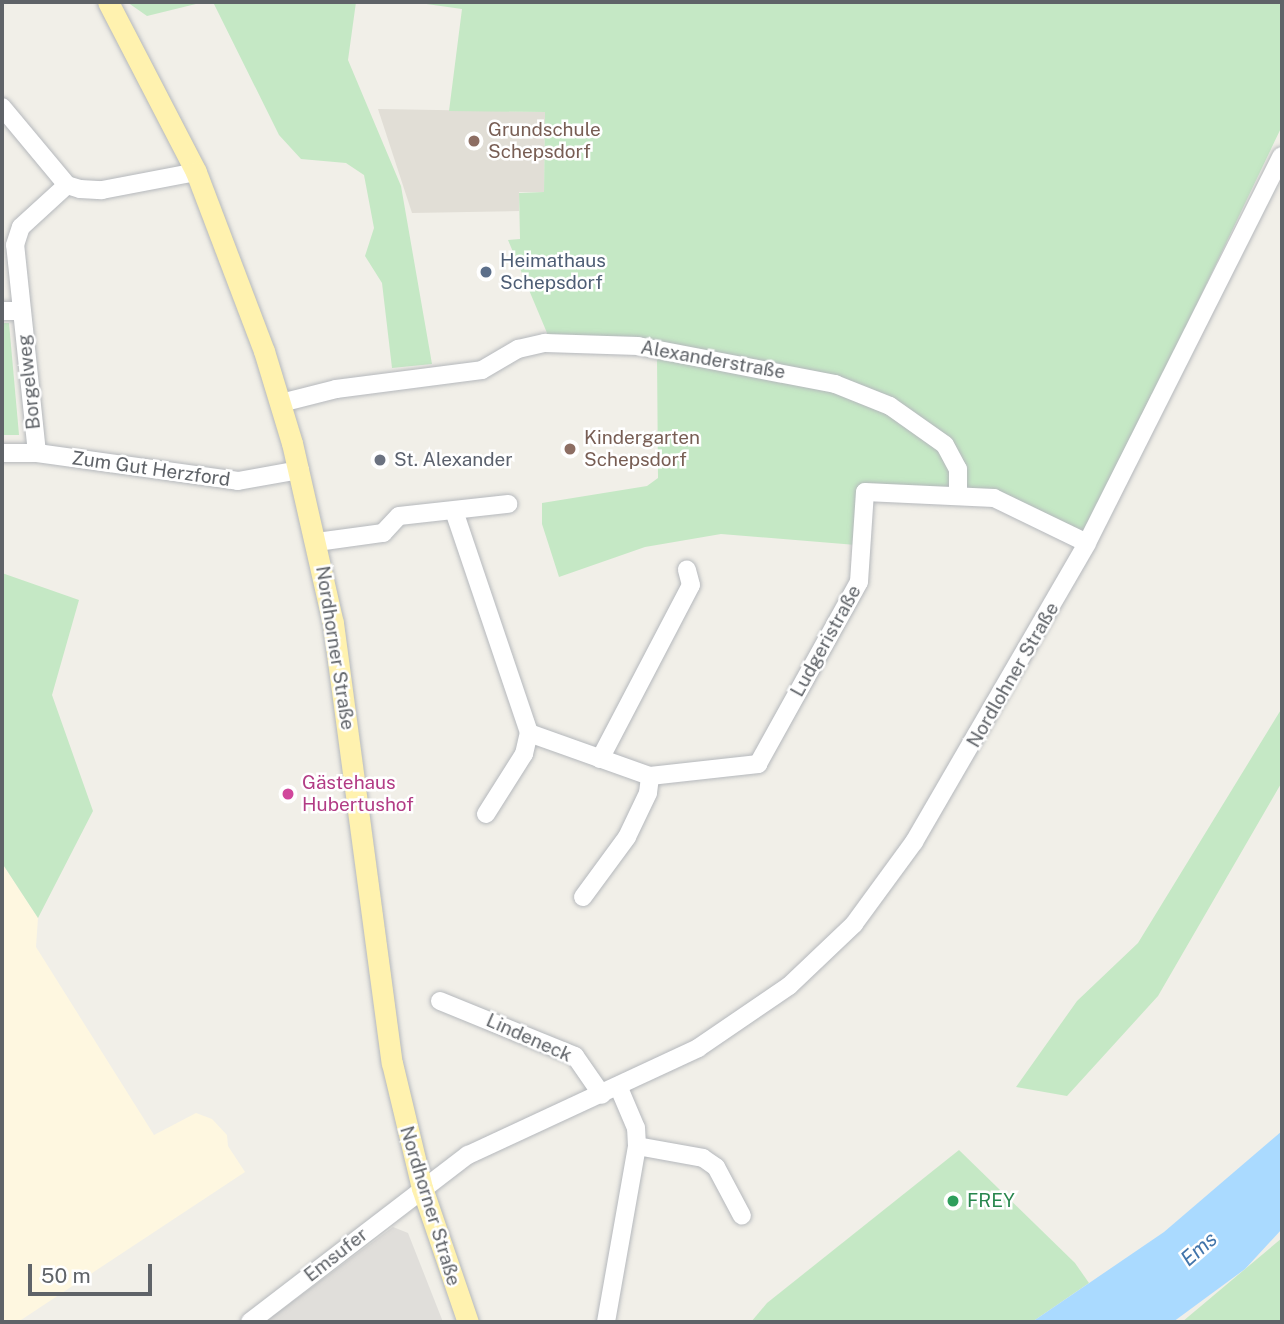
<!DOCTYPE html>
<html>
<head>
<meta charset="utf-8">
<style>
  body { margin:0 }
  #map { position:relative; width:1284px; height:1324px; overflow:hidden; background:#f1efe8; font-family:"Public Sans",sans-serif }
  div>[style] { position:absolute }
  .commercial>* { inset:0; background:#fef7e0 }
  .industrial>* { inset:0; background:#e0deda }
  .education>* { inset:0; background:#e1ded6 }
  .green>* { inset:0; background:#c5e8c5 }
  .water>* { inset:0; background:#aadaff }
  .roads { filter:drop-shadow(0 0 2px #b5b8bc) drop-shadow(0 0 2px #b5b8bc) }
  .minor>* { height:18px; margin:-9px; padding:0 9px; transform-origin:9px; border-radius:9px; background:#fff }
  .major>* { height:21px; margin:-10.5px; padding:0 10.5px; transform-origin:10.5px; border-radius:10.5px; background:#fff2af }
  .dots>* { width:19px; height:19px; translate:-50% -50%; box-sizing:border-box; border:4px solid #fff; border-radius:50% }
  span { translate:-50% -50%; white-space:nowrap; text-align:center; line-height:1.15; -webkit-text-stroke:5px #fff; paint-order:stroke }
  .education-label { font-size:19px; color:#785e54 }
  .left { translate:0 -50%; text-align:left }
  .service-label { font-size:19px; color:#4e5e75 }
  .street-label { font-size:19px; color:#5f6368 }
  .worship-label { font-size:19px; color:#5b616d }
  .hotel-label { font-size:19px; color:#b23c85 }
  .leisure-label { font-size:19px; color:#27864d }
  .water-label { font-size:21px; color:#4174aa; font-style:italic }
  .frame { position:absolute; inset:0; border:4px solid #5f6368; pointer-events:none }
  .scale { position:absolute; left:28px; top:1264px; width:124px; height:32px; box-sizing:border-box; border:4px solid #5f6368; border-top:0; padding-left:9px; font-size:21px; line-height:24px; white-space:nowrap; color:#5f6368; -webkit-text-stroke:5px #fff; paint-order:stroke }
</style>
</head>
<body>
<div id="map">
  <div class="commercial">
    <i style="clip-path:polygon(2px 863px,38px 918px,36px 947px,154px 1135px,196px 1113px,212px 1119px,227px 1135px,228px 1146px,245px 1172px,18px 1322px,2px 1322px)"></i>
  </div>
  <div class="industrial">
    <i style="clip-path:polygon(393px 1227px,408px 1233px,443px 1322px,265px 1322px)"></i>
  </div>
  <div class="education">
    <i style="clip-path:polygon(378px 109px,545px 112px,544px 192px,519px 192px,519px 211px,412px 213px)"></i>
  </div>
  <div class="green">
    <i style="clip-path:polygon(127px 2px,204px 2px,147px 16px)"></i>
    <i style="clip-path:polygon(213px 2px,356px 2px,348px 60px,401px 186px,432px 364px,392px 368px,382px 283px,365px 256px,374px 228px,364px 175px,346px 163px,301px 159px,279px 135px)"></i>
    <i style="clip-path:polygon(412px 2px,1282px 2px,1282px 126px,1086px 536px,999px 506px,859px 498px,856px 545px,721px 534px,645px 547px,559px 577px,542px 524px,542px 503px,647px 486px,658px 478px,657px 357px,550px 340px,508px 240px,520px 239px,519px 193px,544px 192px,545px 112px,449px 111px,462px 9px)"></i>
    <i style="clip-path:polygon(2px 323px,9px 323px,19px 435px,2px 435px)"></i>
    <i style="clip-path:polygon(2px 573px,79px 600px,52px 695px,93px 811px,38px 918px,2px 863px)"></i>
    <i style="clip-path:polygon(1282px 708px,1282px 782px,1158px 996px,1067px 1096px,1016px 1087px,1077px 1001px,1138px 943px)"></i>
    <i style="clip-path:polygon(959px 1150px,1075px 1263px,1089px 1283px,1032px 1322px,751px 1322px,767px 1303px)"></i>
    <i style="clip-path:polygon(1282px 1238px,1282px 1322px,1182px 1322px)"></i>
  </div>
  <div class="water">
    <i style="clip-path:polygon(1282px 1131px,1282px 1229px,1245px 1269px,1173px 1322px,1032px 1322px,1164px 1232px)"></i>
  </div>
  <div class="roads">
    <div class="minor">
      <i style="left:2px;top:107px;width:102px;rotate:50.2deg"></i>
      <i style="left:67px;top:185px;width:14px;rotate:17deg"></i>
      <i style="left:80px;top:189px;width:22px;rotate:3deg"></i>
      <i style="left:102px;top:190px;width:96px;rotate:-10.8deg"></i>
      <i style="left:2px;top:311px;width:19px"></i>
      <i style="left:281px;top:403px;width:57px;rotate:-14.3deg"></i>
      <i style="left:336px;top:389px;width:147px;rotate:-7.4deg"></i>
      <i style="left:482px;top:370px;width:42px;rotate:-30.3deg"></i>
      <i style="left:518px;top:349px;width:28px;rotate:-13deg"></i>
      <i style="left:545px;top:343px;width:93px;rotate:1.8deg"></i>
      <i style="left:638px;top:346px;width:201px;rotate:10.9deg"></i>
      <i style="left:835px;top:384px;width:59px;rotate:21.8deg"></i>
      <i style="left:890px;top:406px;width:67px;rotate:35.3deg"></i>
      <i style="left:945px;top:445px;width:27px;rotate:62deg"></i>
      <i style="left:958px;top:469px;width:25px;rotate:90deg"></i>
      <i style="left:2px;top:453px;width:35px"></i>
      <i style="left:37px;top:453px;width:203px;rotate:7.9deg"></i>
      <i style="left:238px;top:481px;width:63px;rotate:-10.1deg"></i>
      <i style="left:37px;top:453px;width:209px;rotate:-96deg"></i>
      <i style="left:15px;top:245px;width:19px;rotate:-72deg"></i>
      <i style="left:21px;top:227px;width:62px;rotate:-42.4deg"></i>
      <i style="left:454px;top:511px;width:234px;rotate:71.3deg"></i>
      <i style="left:529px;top:733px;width:128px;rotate:19.6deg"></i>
      <i style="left:650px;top:776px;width:109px;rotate:-6.3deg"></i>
      <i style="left:758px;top:764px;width:208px;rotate:-61deg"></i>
      <i style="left:859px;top:582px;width:90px;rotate:-86.2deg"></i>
      <i style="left:865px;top:492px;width:129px;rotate:2.7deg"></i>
      <i style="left:994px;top:498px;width:103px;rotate:25.8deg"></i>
      <i style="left:317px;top:542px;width:67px;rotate:-7.8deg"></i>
      <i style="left:383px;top:533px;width:23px;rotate:-47deg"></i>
      <i style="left:399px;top:516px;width:110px;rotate:-6.3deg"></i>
      <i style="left:600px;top:759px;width:196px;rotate:-62.4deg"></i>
      <i style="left:691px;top:585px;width:16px;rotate:-105deg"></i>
      <i style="left:486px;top:814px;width:71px;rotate:-57.7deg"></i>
      <i style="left:524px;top:754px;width:22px;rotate:-77deg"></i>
      <i style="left:583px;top:897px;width:74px;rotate:-53.7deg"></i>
      <i style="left:627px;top:837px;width:49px;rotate:-64.5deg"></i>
      <i style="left:648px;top:793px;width:17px;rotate:-83deg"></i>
      <i style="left:440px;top:1001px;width:146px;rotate:22.2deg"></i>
      <i style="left:575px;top:1056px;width:47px;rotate:55.3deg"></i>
      <i style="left:637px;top:1146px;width:67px;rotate:10.3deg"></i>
      <i style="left:703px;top:1158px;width:16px;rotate:35deg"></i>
      <i style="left:716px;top:1167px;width:55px;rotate:62deg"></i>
      <i style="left:250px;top:1322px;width:275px;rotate:-37.5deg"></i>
      <i style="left:468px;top:1155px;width:254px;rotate:-24.9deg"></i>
      <i style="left:698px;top:1048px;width:110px;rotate:-34.3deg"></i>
      <i style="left:789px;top:986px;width:90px;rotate:-43.6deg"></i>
      <i style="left:854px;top:924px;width:102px;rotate:-53.8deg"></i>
      <i style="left:914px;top:842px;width:345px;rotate:-59.9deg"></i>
      <i style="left:1087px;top:543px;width:433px;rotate:-63.3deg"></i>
      <i style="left:606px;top:1322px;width:179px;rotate:-80deg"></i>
      <i style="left:637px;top:1146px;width:18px;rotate:-93deg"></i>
      <i style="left:636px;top:1128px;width:43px;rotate:-113deg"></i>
    </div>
    <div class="major">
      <i style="left:108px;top:2px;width:191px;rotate:62.6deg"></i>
      <i style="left:196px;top:172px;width:191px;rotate:69.2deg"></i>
      <i style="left:264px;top:351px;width:96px;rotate:73.1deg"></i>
      <i style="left:292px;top:443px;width:185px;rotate:77.2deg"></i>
      <i style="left:333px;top:623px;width:444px;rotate:82.4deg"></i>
      <i style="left:392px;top:1063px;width:129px;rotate:76.5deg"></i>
      <i style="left:422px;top:1188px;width:142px;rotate:71.1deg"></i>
    </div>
  </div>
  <div class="dots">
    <i style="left:474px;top:141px;background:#8d6e63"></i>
    <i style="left:486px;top:272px;background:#5c6f8a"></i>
    <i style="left:570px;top:449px;background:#8d6e63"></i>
    <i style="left:380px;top:460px;background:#6b7280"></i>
    <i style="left:288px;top:794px;background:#d1479c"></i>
    <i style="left:953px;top:1201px;background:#2e9e5b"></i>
  </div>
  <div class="education-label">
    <span class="left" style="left:488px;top:141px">Grundschule<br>Schepsdorf</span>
    <span class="left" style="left:584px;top:449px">Kindergarten<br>Schepsdorf</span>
  </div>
  <div class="service-label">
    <span class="left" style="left:500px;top:272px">Heimathaus<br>Schepsdorf</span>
  </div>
  <div class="street-label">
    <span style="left:713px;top:360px;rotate:10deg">Alexanderstraße</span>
    <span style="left:29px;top:382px;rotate:-96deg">Borgelweg</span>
    <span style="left:151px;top:469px;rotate:8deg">Zum Gut Herzford</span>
    <span style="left:826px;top:641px;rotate:-61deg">Ludgeristraße</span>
    <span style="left:335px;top:648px;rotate:81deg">Nordhorner Straße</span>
    <span style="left:1013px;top:675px;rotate:-60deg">Nordlohner Straße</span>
    <span style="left:529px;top:1038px;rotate:24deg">Lindeneck</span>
    <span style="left:430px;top:1206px;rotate:73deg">Nordhorner Straße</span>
    <span style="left:336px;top:1255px;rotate:-38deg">Emsufer</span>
  </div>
  <div class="worship-label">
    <span class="left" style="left:394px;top:460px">St. Alexander</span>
  </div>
  <div class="hotel-label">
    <span class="left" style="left:302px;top:794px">Gästehaus<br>Hubertushof</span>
  </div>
  <div class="leisure-label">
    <span class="left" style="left:967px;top:1201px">FREY</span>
  </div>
  <div class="water-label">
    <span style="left:1199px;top:1249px;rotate:-41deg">Ems</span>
  </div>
  <div class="frame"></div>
  <div class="scale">50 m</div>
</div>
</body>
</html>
